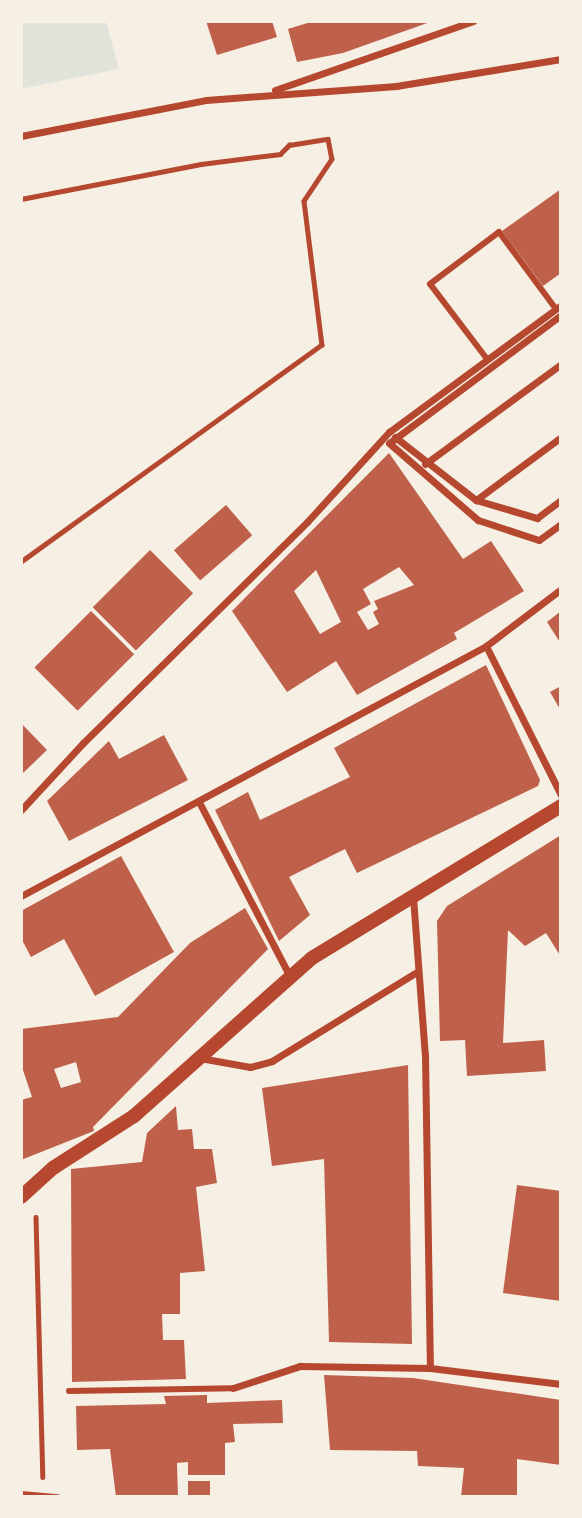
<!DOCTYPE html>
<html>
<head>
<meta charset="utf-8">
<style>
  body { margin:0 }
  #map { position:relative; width:582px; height:1518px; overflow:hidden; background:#f6efe4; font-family:"Open Sans",sans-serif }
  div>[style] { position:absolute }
  .green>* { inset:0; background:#e2e4dc }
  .building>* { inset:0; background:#bf614a; transform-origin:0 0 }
  .path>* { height:4.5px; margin:-2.25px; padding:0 2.25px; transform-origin:2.25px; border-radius:2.25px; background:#b5482f }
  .pedestrian>* { height:6px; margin:-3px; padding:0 3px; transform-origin:3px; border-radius:3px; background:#b5482f }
  .minor>* { height:7px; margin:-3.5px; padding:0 3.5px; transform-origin:3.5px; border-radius:3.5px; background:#b5482f }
  .secondary>* { height:14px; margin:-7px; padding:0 7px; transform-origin:7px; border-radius:7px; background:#b5482f }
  span { translate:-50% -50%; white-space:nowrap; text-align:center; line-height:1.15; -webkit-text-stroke:7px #f6efe4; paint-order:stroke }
  .frame { position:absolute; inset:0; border:23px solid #f6efe4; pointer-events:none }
</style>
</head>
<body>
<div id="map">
  <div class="green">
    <i style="clip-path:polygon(106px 21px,119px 69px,21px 89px,21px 22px)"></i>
  </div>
  <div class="building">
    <i style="clip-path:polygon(206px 21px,272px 21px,277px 37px,217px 55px)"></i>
    <i style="clip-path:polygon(314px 21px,433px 21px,343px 53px,297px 62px,288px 29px)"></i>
    <i style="clip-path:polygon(561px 189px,561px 273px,543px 286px,502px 231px)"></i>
    <i style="clip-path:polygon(evenodd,389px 453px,463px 559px,491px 541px,524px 591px,454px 633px,457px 639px,357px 695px,336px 661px,287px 692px,232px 611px,389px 453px,399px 567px,414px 585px,374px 601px,378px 609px,373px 612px,379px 624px,368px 630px,357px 612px,371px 604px,363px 589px,399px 567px,389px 453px,316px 570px,341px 622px,320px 634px,294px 591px,316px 570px)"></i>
    <i style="left:226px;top:505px;width:40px;height:69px;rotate:49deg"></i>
    <i style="left:150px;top:550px;width:61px;height:81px;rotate:45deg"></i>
    <i style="left:91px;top:611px;width:61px;height:80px;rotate:45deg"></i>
    <i style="clip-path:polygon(561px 611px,561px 644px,547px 622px)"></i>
    <i style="clip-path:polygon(486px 665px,540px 780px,538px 786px,357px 873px,345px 849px,289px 877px,310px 915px,279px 941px,215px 810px,248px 792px,260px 820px,350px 777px,334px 748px)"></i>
    <i style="clip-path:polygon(561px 686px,561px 711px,550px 692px)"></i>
    <i style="clip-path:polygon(21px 723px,47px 750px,21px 775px)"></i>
    <i style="clip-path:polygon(164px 735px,188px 780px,69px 841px,47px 801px,109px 741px,119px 759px)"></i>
    <i style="clip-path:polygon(561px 835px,561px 957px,546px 933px,525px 946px,508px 930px,503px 1043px,544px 1040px,546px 1071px,467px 1076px,465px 1040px,440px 1041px,437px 921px,447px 906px)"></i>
    <i style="clip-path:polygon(121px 856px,174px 952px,95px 996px,64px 939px,31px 957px,21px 938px,21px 911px)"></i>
    <i style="clip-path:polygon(evenodd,245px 908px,268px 949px,93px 1127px,94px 1131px,21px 1160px,21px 1100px,32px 1097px,21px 1064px,21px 1029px,118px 1017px,190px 943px,245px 908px,76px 1062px,81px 1082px,61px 1088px,54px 1069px,76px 1062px)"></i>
    <i style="clip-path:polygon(408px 1065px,412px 1344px,329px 1342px,324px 1159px,272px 1166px,262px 1088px)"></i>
    <i style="clip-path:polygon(176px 1106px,178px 1130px,192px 1129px,194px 1149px,212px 1149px,217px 1183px,196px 1187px,205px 1271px,180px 1273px,180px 1314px,162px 1314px,163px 1340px,184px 1340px,186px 1379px,72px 1382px,71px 1169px,142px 1162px,147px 1133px)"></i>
    <i style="clip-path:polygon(517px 1185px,561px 1191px,561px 1301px,503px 1293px)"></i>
    <i style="clip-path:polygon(324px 1375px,413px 1378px,561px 1400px,561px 1465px,517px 1459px,517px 1497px,461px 1497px,464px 1468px,418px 1466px,417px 1451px,330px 1450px)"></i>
    <i style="clip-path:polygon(207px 1395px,207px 1403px,282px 1400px,283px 1423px,233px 1424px,235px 1442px,225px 1443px,225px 1475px,188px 1475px,188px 1462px,177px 1463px,178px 1497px,116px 1497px,110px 1449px,77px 1450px,76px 1406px,166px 1404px,164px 1396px)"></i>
    <i style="left:188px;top:1481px;width:22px;height:16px"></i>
  </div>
  <div class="path">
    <i style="left:21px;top:199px;width:183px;rotate:-11deg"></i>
    <i style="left:201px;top:164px;width:80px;rotate:-7.2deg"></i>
    <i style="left:280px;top:154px;width:13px;rotate:-45deg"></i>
    <i style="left:289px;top:145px;width:39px;rotate:-9deg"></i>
    <i style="left:328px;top:139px;width:20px;rotate:79deg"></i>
    <i style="left:332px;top:159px;width:50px;rotate:123.7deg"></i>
    <i style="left:304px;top:201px;width:145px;rotate:82.9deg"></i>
    <i style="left:322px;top:345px;width:371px;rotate:144.2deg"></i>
    <i style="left:36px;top:1217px;width:260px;rotate:88.5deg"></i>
  </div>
  <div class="pedestrian">
    <i style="left:487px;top:359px;width:94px;rotate:-127.2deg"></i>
    <i style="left:430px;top:284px;width:86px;rotate:-37deg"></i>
    <i style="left:499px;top:232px;width:96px;rotate:53.5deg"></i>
    <i style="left:69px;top:1391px;width:164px;rotate:-1deg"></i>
  </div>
  <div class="minor">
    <i style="left:275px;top:90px;width:210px;rotate:-19.2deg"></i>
    <i style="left:21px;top:136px;width:188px;rotate:-11deg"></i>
    <i style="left:206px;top:100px;width:191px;rotate:-4.2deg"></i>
    <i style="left:396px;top:86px;width:167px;rotate:-9.3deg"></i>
    <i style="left:561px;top:315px;width:214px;rotate:143.3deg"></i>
    <i style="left:389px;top:443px;width:118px;rotate:40.9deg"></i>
    <i style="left:478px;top:520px;width:64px;rotate:18.2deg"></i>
    <i style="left:539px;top:540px;width:27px;rotate:-36deg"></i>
    <i style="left:395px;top:437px;width:103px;rotate:37.9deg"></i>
    <i style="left:476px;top:500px;width:64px;rotate:16.4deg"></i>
    <i style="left:537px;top:518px;width:30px;rotate:-37deg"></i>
    <i style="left:425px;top:464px;width:169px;rotate:-36.3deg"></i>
    <i style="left:476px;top:500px;width:106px;rotate:-36.5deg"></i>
    <i style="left:486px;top:646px;width:167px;rotate:63.3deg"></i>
    <i style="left:199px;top:802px;width:195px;rotate:62.5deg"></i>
    <i style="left:21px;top:810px;width:91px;rotate:-47.2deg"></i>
    <i style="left:83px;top:743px;width:315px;rotate:-44.6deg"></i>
    <i style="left:307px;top:522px;width:122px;rotate:-47.7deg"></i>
    <i style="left:389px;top:432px;width:214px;rotate:-36.4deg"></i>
    <i style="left:21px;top:896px;width:528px;rotate:-28.26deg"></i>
    <i style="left:486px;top:646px;width:94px;rotate:-37.2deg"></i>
    <i style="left:413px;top:897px;width:158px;rotate:85.7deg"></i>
    <i style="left:425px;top:1055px;width:313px;rotate:89.1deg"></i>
    <i style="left:200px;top:1058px;width:51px;rotate:10.2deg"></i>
    <i style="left:250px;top:1067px;width:23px;rotate:-15deg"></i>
    <i style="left:272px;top:1061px;width:168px;rotate:-31.6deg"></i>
    <i style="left:233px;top:1388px;width:71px;rotate:-18.2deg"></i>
    <i style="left:300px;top:1366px;width:130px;rotate:0.9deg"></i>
    <i style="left:430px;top:1368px;width:132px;rotate:7deg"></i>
    <i style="left:21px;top:1494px;width:36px;rotate:5deg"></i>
  </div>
  <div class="secondary">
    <i style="left:21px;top:1197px;width:43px;rotate:-42.2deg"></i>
    <i style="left:53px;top:1168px;width:96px;rotate:-32.7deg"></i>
    <i style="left:134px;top:1116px;width:238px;rotate:-41.6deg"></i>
    <i style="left:312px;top:958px;width:292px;rotate:-31.4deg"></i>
  </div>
  <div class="frame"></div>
</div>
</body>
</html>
